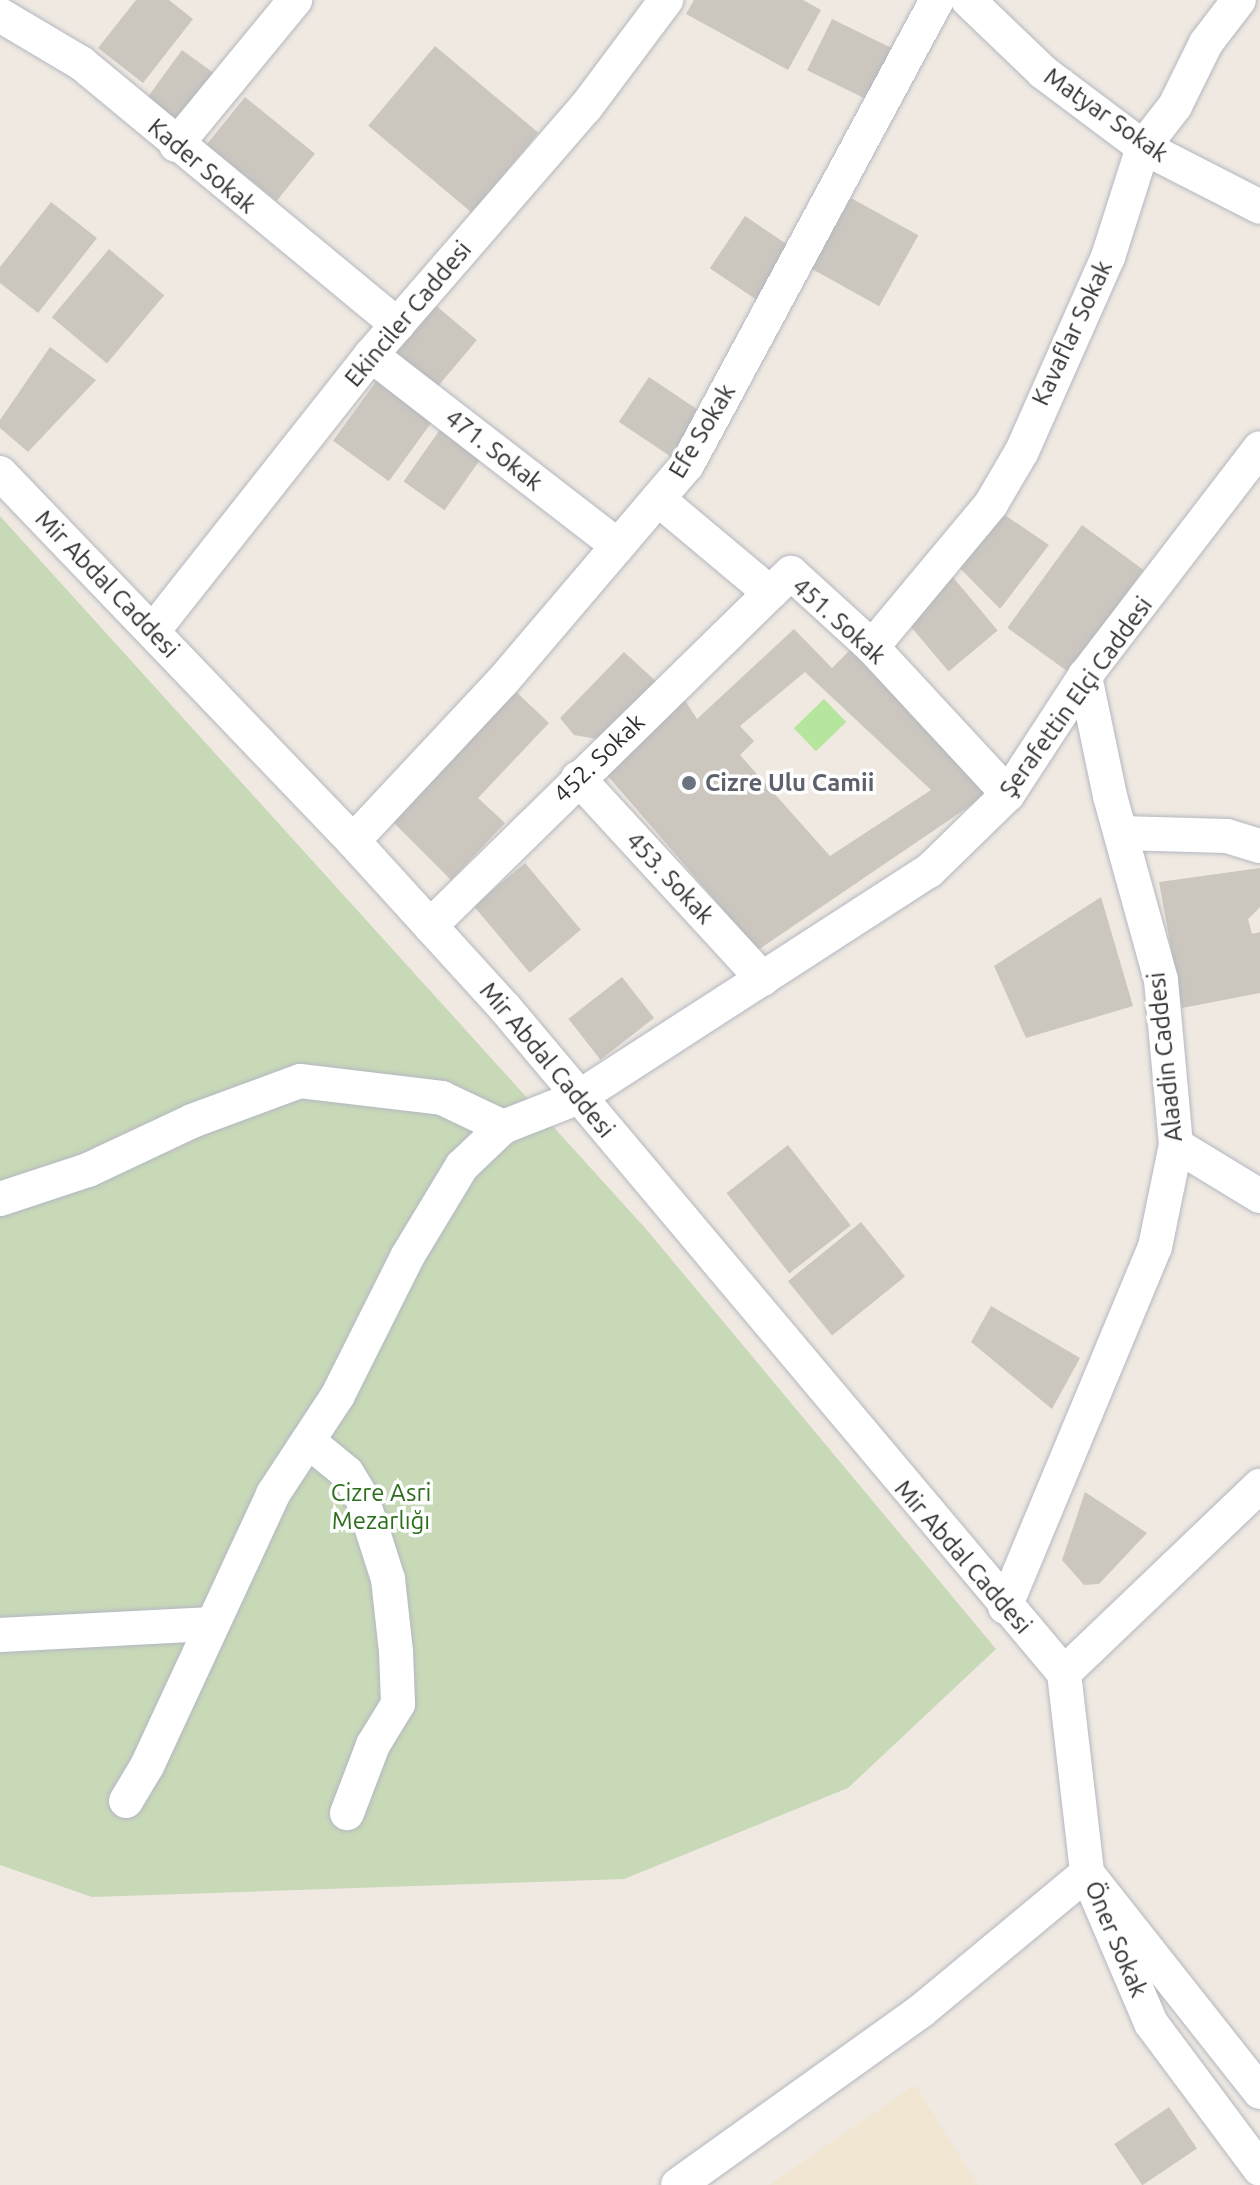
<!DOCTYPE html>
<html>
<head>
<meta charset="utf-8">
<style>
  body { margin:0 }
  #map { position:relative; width:1260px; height:2185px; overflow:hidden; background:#efe9e1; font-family:Ubuntu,sans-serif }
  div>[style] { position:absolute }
  .education>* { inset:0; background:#f0e6d1 }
  .green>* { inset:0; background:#b6e59e; transform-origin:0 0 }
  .cemetery>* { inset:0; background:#c8d9b8 }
  .building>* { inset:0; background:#cbc7bf; transform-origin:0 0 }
  .roads { filter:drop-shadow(0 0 2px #b4b7c1) drop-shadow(0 0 2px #b4b7c1) }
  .minor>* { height:34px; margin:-17px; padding:0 17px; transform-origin:17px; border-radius:17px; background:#fff }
  .dots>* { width:22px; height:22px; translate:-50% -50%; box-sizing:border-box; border:4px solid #fff; border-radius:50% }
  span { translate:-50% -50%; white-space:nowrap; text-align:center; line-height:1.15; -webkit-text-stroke:7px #fff; paint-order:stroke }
  .street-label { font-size:24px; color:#2e2e2e }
  .worship-label { font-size:24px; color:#5b616d; font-weight:700 }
  .left { translate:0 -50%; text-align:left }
  .park-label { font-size:24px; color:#2c6e1b }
</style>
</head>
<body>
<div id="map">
  <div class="education">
    <i style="clip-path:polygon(915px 2085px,978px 2185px,769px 2185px)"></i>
  </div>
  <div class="green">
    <i style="left:824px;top:699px;width:32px;height:42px;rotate:46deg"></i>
  </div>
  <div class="cemetery">
    <i style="clip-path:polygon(0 516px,646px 1229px,996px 1649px,848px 1788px,624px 1879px,92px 1897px,0 1865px)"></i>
  </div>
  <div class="building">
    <i style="clip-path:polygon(136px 0,169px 0,193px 19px,143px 83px,98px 48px)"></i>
    <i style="clip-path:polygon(694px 0,803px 0,821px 10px,788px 70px,686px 14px)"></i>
    <i style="left:832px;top:19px;width:76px;height:57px;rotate:26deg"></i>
    <i style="left:435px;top:46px;width:135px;height:104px;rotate:40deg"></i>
    <i style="left:182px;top:50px;width:46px;height:60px;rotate:36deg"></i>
    <i style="left:245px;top:97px;width:90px;height:61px;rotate:39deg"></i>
    <i style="left:851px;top:198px;width:77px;height:81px;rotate:29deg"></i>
    <i style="clip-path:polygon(51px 202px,97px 238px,38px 313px,0 283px,0 267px)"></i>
    <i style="left:745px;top:216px;width:58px;height:63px;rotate:34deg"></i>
    <i style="left:109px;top:249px;width:72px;height:89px;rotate:40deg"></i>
    <i style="left:434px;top:304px;width:56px;height:67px;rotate:40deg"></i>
    <i style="clip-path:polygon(50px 347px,96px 380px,28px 452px,0 428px,0 420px)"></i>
    <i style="left:380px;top:376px;width:69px;height:80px;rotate:36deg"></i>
    <i style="left:649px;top:377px;width:65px;height:54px;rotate:34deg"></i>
    <i style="left:446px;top:421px;width:50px;height:74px;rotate:35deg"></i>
    <i style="clip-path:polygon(996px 509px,1049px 545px,1000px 609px,955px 563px)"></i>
    <i style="left:1082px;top:525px;width:76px;height:127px;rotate:36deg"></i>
    <i style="left:952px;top:576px;width:71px;height:64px;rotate:50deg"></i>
    <i style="clip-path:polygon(evenodd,794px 629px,832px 668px,850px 650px,989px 793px,758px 950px,607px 775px,681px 694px,697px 719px,794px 629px,805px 672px,931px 790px,830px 856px,740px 755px,754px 741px,740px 726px,805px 672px)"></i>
    <i style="clip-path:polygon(624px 652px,659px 684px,603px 740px,574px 735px,560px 718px)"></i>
    <i style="clip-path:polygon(511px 687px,549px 723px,478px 798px,505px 823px,451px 880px,390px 819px)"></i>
    <i style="left:525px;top:863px;width:87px;height:67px;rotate:50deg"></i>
    <i style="clip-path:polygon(1260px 868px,1260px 907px,1248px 919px,1252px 934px,1260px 932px,1260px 993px,1182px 1008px,1159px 882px)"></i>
    <i style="clip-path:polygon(1101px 897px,1133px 1006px,1026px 1038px,994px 966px)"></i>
    <i style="left:622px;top:977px;width:52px;height:68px;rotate:52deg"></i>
    <i style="left:788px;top:1145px;width:102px;height:78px;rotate:52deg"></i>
    <i style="left:861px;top:1222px;width:70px;height:94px;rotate:51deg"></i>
    <i style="clip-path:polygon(991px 1306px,1080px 1358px,1052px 1409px,971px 1342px)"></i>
    <i style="clip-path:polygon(1085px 1492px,1147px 1533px,1099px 1584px,1084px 1585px,1062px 1560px)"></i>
    <i style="left:1169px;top:2107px;width:50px;height:66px;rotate:56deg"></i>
  </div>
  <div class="roads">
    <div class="minor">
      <i style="left:968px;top:0;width:104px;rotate:43.8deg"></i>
      <i style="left:1043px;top:72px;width:125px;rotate:36.9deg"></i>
      <i style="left:1143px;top:147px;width:131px;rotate:27.1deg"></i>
      <i style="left:0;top:15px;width:94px;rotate:30.7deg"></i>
      <i style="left:81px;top:63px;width:411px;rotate:39.6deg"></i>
      <i style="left:176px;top:145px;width:188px;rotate:-50.6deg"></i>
      <i style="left:371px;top:355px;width:312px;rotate:37.7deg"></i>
      <i style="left:0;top:473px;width:510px;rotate:46.19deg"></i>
      <i style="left:353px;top:841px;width:226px;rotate:47.7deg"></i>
      <i style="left:505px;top:1008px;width:869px;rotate:49.95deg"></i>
      <i style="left:658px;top:499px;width:146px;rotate:40deg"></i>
      <i style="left:770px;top:593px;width:29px;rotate:-44deg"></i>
      <i style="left:791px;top:573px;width:110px;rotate:42.4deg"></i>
      <i style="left:872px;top:647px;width:200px;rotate:47.2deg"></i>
      <i style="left:153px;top:631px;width:352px;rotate:-51.7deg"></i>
      <i style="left:371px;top:355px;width:328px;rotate:-49.1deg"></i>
      <i style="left:586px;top:107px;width:134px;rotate:-53.2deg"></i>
      <i style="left:872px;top:647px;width:186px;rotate:-50.2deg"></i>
      <i style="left:991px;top:504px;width:61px;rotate:-59.7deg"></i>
      <i style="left:1022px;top:451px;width:212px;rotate:-66.1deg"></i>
      <i style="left:1108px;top:257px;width:115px;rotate:-72.3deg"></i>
      <i style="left:1143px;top:147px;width:52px;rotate:-52deg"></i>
      <i style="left:1175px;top:106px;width:70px;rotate:-63.8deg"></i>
      <i style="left:1206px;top:43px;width:54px;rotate:-52.5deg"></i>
      <i style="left:578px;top:778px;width:273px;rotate:47.4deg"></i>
      <i style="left:1121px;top:833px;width:106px;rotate:1.6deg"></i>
      <i style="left:1227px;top:836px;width:34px;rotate:17deg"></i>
      <i style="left:353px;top:841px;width:218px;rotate:-46.9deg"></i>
      <i style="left:502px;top:682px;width:285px;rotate:-49.6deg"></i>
      <i style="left:687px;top:465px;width:528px;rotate:-61.74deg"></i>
      <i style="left:430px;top:926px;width:476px;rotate:-44.4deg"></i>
      <i style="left:1176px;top:1145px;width:98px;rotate:31.3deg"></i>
      <i style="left:0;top:1199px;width:93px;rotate:-18.2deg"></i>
      <i style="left:88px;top:1170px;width:115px;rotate:-25.2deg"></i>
      <i style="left:192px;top:1121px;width:115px;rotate:-20.3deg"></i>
      <i style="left:300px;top:1081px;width:143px;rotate:6.8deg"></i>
      <i style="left:442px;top:1098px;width:68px;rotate:25.4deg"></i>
      <i style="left:308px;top:1441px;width:50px;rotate:39.4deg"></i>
      <i style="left:347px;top:1473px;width:29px;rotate:59deg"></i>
      <i style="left:362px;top:1498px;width:85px;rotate:72.2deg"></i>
      <i style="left:388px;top:1579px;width:72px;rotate:83.7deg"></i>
      <i style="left:396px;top:1651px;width:53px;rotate:87.8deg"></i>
      <i style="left:398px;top:1704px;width:48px;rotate:121.4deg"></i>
      <i style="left:373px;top:1745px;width:73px;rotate:110.9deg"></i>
      <i style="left:1005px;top:1607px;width:390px;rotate:-67.4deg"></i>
      <i style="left:1155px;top:1247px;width:104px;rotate:-78.4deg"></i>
      <i style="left:1176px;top:1145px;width:166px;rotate:-95.2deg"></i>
      <i style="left:1161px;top:980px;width:191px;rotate:-105.5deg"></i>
      <i style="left:1110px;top:796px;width:123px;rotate:-101.8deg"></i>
      <i style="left:0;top:1635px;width:210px;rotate:-3deg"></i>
      <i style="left:1064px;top:1673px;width:201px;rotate:83.4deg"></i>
      <i style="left:1087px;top:1873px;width:163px;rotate:66.9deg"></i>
      <i style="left:1151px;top:2023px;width:182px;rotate:53.3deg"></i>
      <i style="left:1064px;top:1673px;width:271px;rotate:-43.7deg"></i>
      <i style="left:126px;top:1801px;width:41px;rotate:-59deg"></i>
      <i style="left:147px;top:1766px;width:300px;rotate:-65.1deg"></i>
      <i style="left:273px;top:1494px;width:118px;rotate:-56.7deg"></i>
      <i style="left:338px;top:1395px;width:154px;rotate:-63.4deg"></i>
      <i style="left:407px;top:1257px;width:106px;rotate:-58.9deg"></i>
      <i style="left:462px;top:1166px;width:57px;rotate:-43.6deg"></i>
      <i style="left:503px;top:1127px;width:82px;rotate:-21.5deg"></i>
      <i style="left:579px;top:1097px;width:417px;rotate:-32.9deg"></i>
      <i style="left:929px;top:871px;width:110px;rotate:-44.3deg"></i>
      <i style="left:1008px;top:794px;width:141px;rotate:-56.9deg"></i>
      <i style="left:1085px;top:676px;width:287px;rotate:-52.5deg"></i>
      <i style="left:678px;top:2185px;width:299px;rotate:-35.6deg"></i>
      <i style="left:921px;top:2011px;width:216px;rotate:-39.7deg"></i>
      <i style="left:1087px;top:1873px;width:279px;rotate:51.7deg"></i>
    </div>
  </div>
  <div class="dots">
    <i style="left:689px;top:783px;background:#6b7280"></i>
  </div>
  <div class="street-label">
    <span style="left:1106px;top:115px;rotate:35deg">Matyar Sokak</span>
    <span style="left:202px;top:166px;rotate:40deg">Kader Sokak</span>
    <span style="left:408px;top:314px;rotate:-50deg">Ekinciler Caddesi</span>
    <span style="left:1072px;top:333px;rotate:-65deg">Kavaflar Sokak</span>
    <span style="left:702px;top:431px;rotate:-59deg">Efe Sokak</span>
    <span style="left:494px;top:450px;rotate:38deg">471. Sokak</span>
    <span style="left:107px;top:584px;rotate:46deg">Mir Abdal Caddesi</span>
    <span style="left:839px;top:621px;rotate:42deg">451. Sokak</span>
    <span style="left:1076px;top:697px;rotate:-54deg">Şerafettin Elçi Caddesi</span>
    <span style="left:599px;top:758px;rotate:-44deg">452. Sokak</span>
    <span style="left:670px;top:878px;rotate:47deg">453. Sokak</span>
    <span style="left:1165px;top:1057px;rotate:-96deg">Alaadin Caddesi</span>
    <span style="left:547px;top:1060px;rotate:50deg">Mir Abdal Caddesi</span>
    <span style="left:963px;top:1557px;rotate:49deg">Mir Abdal Caddesi</span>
    <span style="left:1116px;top:1939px;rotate:67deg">Öner Sokak</span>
  </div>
  <div class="worship-label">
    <span class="left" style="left:705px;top:783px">Cizre Ulu Camii</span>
  </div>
  <div class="park-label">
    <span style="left:381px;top:1507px">Cizre Asri<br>Mezarlığı</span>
  </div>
</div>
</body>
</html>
